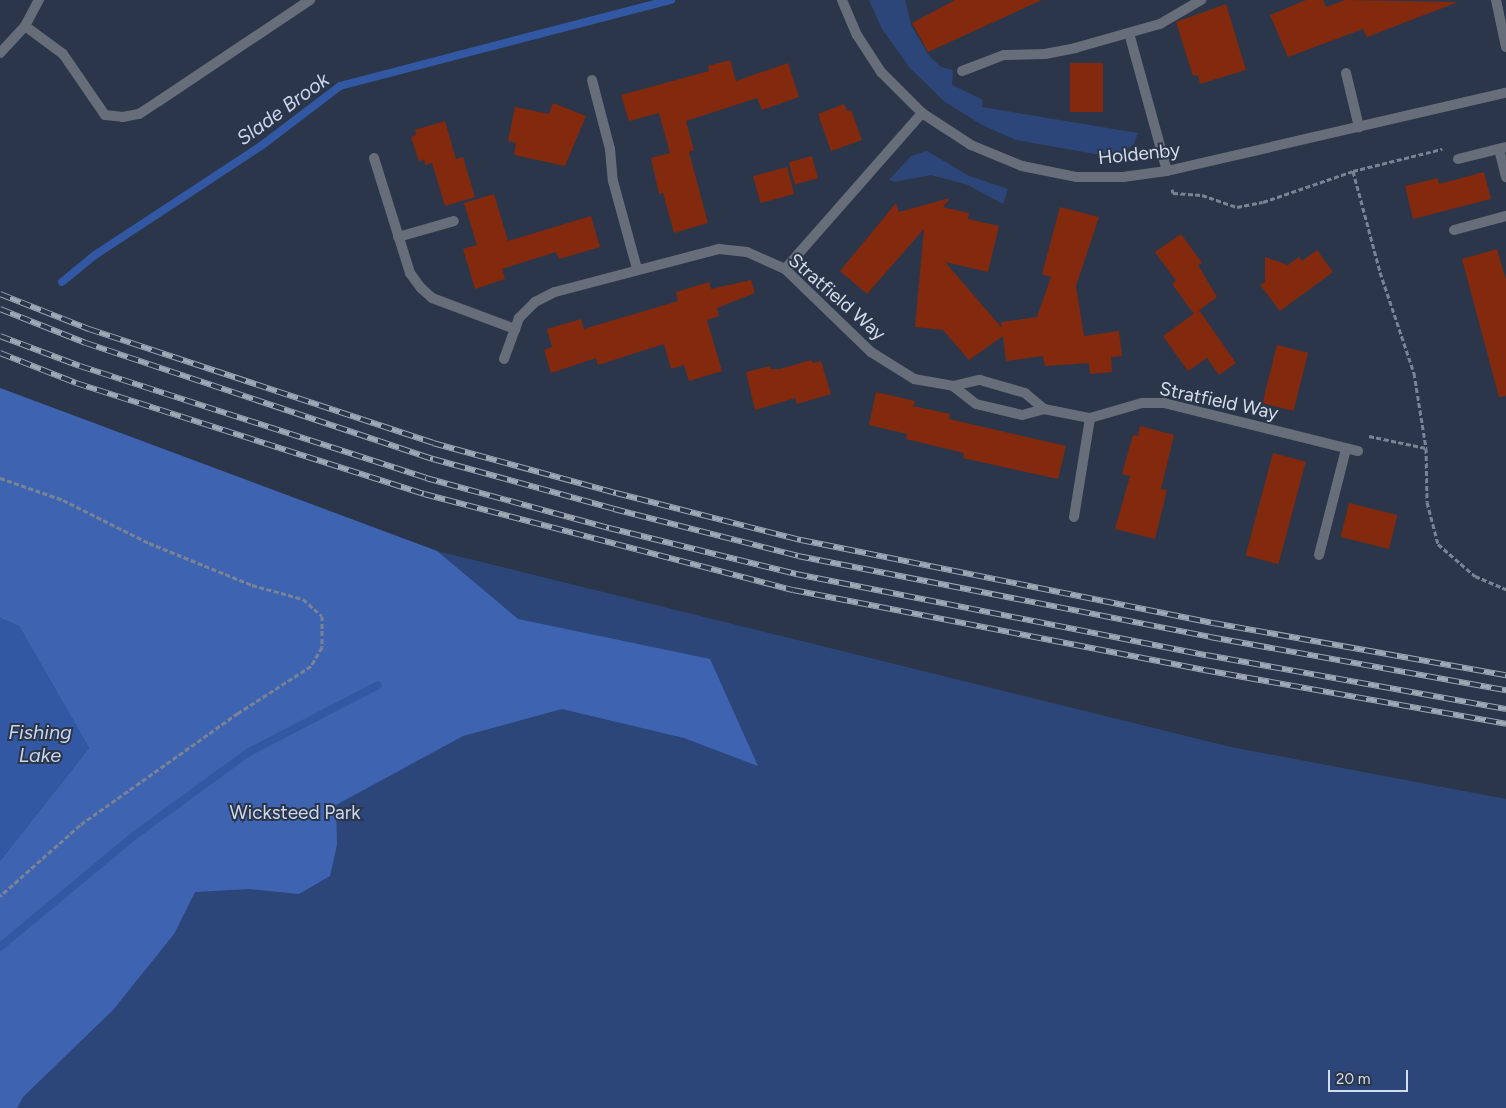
<!DOCTYPE html>
<html>
<head>
<meta charset="utf-8">
<style>
  body { margin:0 }
  #map { position:relative; width:1506px; height:1108px; overflow:hidden; background:#2b364b; font-family:Figtree,sans-serif }
  div>[style] { position:absolute }
  .green>* { inset:0; background:#2c4679 }
  .forest>* { inset:0; background:#3e64b1 }
  .water>* { inset:0; background:#3358a3 }
  .stream>* { height:8px; margin:-4px; padding:0 4px; transform-origin:4px; border-radius:4px; background:#3358a3 }
  .building>* { inset:0; background:#83290d; transform-origin:0 0 }
  .path>* { height:3px; margin-top:-1.5px; transform-origin:0; background:repeating-linear-gradient(90deg,#798394 0 5px,transparent 0 7.5px) }
  .lane>* { height:10px; margin:-5px; padding:0 5px; transform-origin:5px; border-radius:5px; background:#686e79 }
  .street>* { height:10px; margin:-5px; padding:0 5px; transform-origin:5px; border-radius:5px; background:#686e79 }
  .rail>* { height:5.5px; margin-top:-2.75px; transform-origin:0; background:repeating-linear-gradient(90deg,#2b364b 0 11px,#9fa8b7 0 22px); box-sizing:border-box; border-block:1px solid #9fa8b7 }
  span { translate:-50% -50%; white-space:nowrap; text-align:center; line-height:1.15; -webkit-text-stroke:4px #2b364b; paint-order:stroke }
  .street-label { font-size:19px; color:#d5ddea }
  .park-label { font-size:19px; color:#cbd7ec }
  .water-label { font-size:20px; color:#cad6eb; font-style:italic }
  .scale { position:absolute; left:1328px; top:1070px; width:80px; height:22px; box-sizing:border-box; border:2px solid #d5ddea; border-top:0; padding-left:6px; font-size:15px; line-height:18px; white-space:nowrap; color:#d5ddea; -webkit-text-stroke:4px #2b364b; paint-order:stroke }
</style>
</head>
<body>
<div id="map">
  <div class="green">
    <i style="clip-path:polygon(869px 0,905px 0,912px 27px,930px 57px,941px 67px,953px 70px,952px 85px,983px 100px,982px 107px,1138px 133px,1134px 144px,1118px 154px,1095px 154px,1016px 140px,982px 125px,945px 102px,910px 68px,882px 29px)"></i>
    <i style="clip-path:polygon(927px 151px,969px 176px,1008px 189px,1003px 204px,968px 185px,931px 175px,894px 182px,889px 180px,911px 156px)"></i>
    <i style="clip-path:polygon(0 388px,437px 551px,1231px 747px,1506px 799px,1506px 1108px,0 1108px)"></i>
  </div>
  <div class="forest">
    <i style="clip-path:polygon(0 388px,437px 551px,518px 619px,710px 659px,758px 766px,684px 738px,562px 709px,463px 736px,336px 805px,337px 845px,330px 876px,299px 894px,249px 889px,195px 892px,174px 934px,113px 1010px,23px 1097px,17px 1108px,0 1108px,0 861px,89px 748px,19px 626px,0 618px)"></i>
  </div>
  <div class="water">
    <i style="clip-path:polygon(0 618px,19px 626px,89px 748px,0 861px)"></i>
  </div>
  <div class="stream">
    <i style="left:62px;top:282px;width:43px;rotate:-39.3deg"></i>
    <i style="left:95px;top:255px;width:199px;rotate:-33.3deg"></i>
    <i style="left:261px;top:146px;width:99px;rotate:-37.2deg"></i>
    <i style="left:340px;top:86px;width:342px;rotate:-14.6deg"></i>
    <i style="left:0;top:947px;width:175px;rotate:-39.7deg"></i>
    <i style="left:135px;top:835px;width:141px;rotate:-36.1deg"></i>
    <i style="left:249px;top:752px;width:145px;rotate:-27.4deg"></i>
  </div>
  <div class="building">
    <i style="clip-path:polygon(955px 0,1042px 0,928px 52px,912px 23px)"></i>
    <i style="clip-path:polygon(1306px 0,1323px 0,1326px 7px,1345px 0,1458px 2px,1367px 37px,1363px 29px,1288px 57px,1270px 15px)"></i>
    <i style="clip-path:polygon(1226px 4px,1246px 70px,1200px 84px,1198px 75px,1193px 76px,1176px 22px)"></i>
    <i style="clip-path:polygon(730px 60px,736px 81px,788px 63px,799px 97px,762px 110px,757px 98px,686px 121px,694px 150px,689px 152px,708px 223px,674px 233px,663px 193px,659px 194px,651px 158px,670px 153px,659px 113px,629px 121px,621px 95px,709px 71px,708px 66px)"></i>
    <i style="left:1070px;top:63px;width:33px;height:49px"></i>
    <i style="clip-path:polygon(553px 103px,586px 116px,565px 166px,514px 155px,516px 143px,508px 141px,515px 107px,549px 114px)"></i>
    <i style="clip-path:polygon(844px 104px,847px 111px,851px 110px,862px 140px,831px 151px,818px 114px)"></i>
    <i style="clip-path:polygon(445px 121px,456px 159px,463px 157px,475px 197px,445px 206px,432px 163px,425px 165px,424px 160px,419px 161px,411px 137px,416px 135px,415px 130px)"></i>
    <i style="left:812px;top:156px;width:23px;height:24px;rotate:75deg"></i>
    <i style="left:787px;top:167px;width:28px;height:35px;rotate:75deg"></i>
    <i style="clip-path:polygon(1484px 172px,1491px 199px,1413px 219px,1405px 186px,1438px 178px,1439px 184px)"></i>
    <i style="clip-path:polygon(494px 194px,508px 241px,591px 216px,600px 247px,559px 259px,556px 252px,502px 269px,505px 279px,475px 289px,463px 249px,477px 245px,464px 203px)"></i>
    <i style="clip-path:polygon(950px 198px,943px 207px,969px 213px,968px 219px,999px 226px,988px 272px,945px 262px,1002px 328px,1001px 322px,1037px 317px,1051px 277px,1042px 274px,1060px 207px,1099px 217px,1076px 286px,1084px 336px,1119px 331px,1122px 356px,1111px 357px,1112px 372px,1090px 374px,1089px 363px,1045px 366px,1043px 356px,1006px 361px,1003px 336px,969px 360px,943px 330px,915px 327px,924px 229px,867px 294px,840px 271px,896px 203px,899px 212px)"></i>
    <i style="clip-path:polygon(1181px 234px,1202px 263px,1198px 265px,1217px 297px,1194px 314px,1172px 284px,1176px 281px,1155px 252px)"></i>
    <i style="clip-path:polygon(1497px 249px,1506px 280px,1506px 396px,1499px 397px,1462px 259px)"></i>
    <i style="clip-path:polygon(1317px 250px,1333px 272px,1280px 311px,1260px 285px,1265px 282px,1265px 257px,1288px 265px,1299px 257px,1302px 261px)"></i>
    <i style="clip-path:polygon(751px 280px,755px 293px,717px 308px,719px 316px,707px 320px,722px 371px,689px 381px,684px 365px,671px 369px,664px 344px,598px 365px,596px 358px,551px 373px,544px 350px,552px 347px,547px 329px,581px 319px,584px 329px,678px 301px,676px 292px,709px 282px,711px 289px)"></i>
    <i style="clip-path:polygon(1199px 310px,1236px 363px,1219px 375px,1207px 358px,1188px 371px,1163px 336px)"></i>
    <i style="left:1277px;top:345px;width:32px;height:60px;rotate:14deg"></i>
    <i style="clip-path:polygon(811px 360px,813px 363px,821px 361px,831px 394px,797px 404px,795px 398px,755px 410px,746px 372px,770px 366px,770px 369px,780px 369px)"></i>
    <i style="clip-path:polygon(876px 392px,915px 401px,913px 406px,950px 414px,949px 419px,1066px 446px,1058px 479px,963px 458px,964px 453px,906px 439px,907px 434px,869px 425px)"></i>
    <i style="clip-path:polygon(1140px 426px,1174px 435px,1161px 489px,1167px 490px,1155px 539px,1115px 529px,1130px 476px,1122px 474px,1133px 435px,1138px 436px)"></i>
    <i style="left:1273px;top:453px;width:34px;height:106px;rotate:15deg"></i>
    <i style="left:1349px;top:503px;width:50px;height:35px;rotate:14deg"></i>
  </div>
  <div class="path">
    <i style="left:1353px;top:171px;width:92px;rotate:-13.9deg"></i>
    <i style="left:1172px;top:189px;width:4px;rotate:76deg"></i>
    <i style="left:1173px;top:193px;width:29px;rotate:4deg"></i>
    <i style="left:1202px;top:195px;width:37px;rotate:19deg"></i>
    <i style="left:1237px;top:207px;width:26px;rotate:-11deg"></i>
    <i style="left:1263px;top:202px;width:95px;rotate:-19deg"></i>
    <i style="left:1353px;top:171px;width:105px;rotate:75deg"></i>
    <i style="left:1380px;top:272px;width:107px;rotate:71.4deg"></i>
    <i style="left:1414px;top:373px;width:76px;rotate:80.9deg"></i>
    <i style="left:1426px;top:448px;width:54px;rotate:88.9deg"></i>
    <i style="left:1427px;top:502px;width:43px;rotate:75.3deg"></i>
    <i style="left:1438px;top:544px;width:49px;rotate:40.9deg"></i>
    <i style="left:1475px;top:576px;width:34px;rotate:23deg"></i>
    <i style="left:1369px;top:436px;width:58px;rotate:11.9deg"></i>
    <i style="left:0;top:478px;width:67px;rotate:19.2deg"></i>
    <i style="left:63px;top:500px;width:96px;rotate:26.6deg"></i>
    <i style="left:149px;top:543px;width:111px;rotate:22.2deg"></i>
    <i style="left:252px;top:585px;width:53px;rotate:15.4deg"></i>
    <i style="left:303px;top:599px;width:25px;rotate:42deg"></i>
    <i style="left:322px;top:616px;width:31px;rotate:90deg"></i>
    <i style="left:322px;top:647px;width:22px;rotate:120deg"></i>
    <i style="left:311px;top:666px;width:87px;rotate:147.2deg"></i>
    <i style="left:238px;top:713px;width:194px;rotate:144.7deg"></i>
    <i style="left:80px;top:825px;width:107px;rotate:138.4deg"></i>
  </div>
  <div class="lane">
    <i style="left:1160px;top:24px;width:48px;rotate:-30.3deg"></i>
    <i style="left:25px;top:26px;width:47px;rotate:36.4deg"></i>
    <i style="left:63px;top:54px;width:74px;rotate:55.5deg"></i>
    <i style="left:105px;top:115px;width:18px;rotate:6deg"></i>
    <i style="left:123px;top:117px;width:16px;rotate:-11deg"></i>
    <i style="left:139px;top:114px;width:24px;rotate:-33deg"></i>
    <i style="left:159px;top:101px;width:182px;rotate:-33.8deg"></i>
    <i style="left:962px;top:71px;width:45px;rotate:-20.9deg"></i>
    <i style="left:1004px;top:55px;width:41px;rotate:-1.4deg"></i>
    <i style="left:1045px;top:54px;width:31px;rotate:-11deg"></i>
    <i style="left:1346px;top:73px;width:56px;rotate:76.5deg"></i>
    <i style="left:1454px;top:230px;width:54px;rotate:-15.1deg"></i>
    <i style="left:1074px;top:517px;width:100px;rotate:-80.8deg"></i>
    <i style="left:1319px;top:555px;width:109px;rotate:-75.7deg"></i>
  </div>
  <div class="street">
    <i style="left:842px;top:0;width:38px;rotate:67deg"></i>
    <i style="left:857px;top:35px;width:44px;rotate:57deg"></i>
    <i style="left:881px;top:72px;width:58px;rotate:45deg"></i>
    <i style="left:922px;top:113px;width:59px;rotate:33.1deg"></i>
    <i style="left:971px;top:145px;width:55px;rotate:22.4deg"></i>
    <i style="left:1022px;top:166px;width:55px;rotate:11.5deg"></i>
    <i style="left:1076px;top:177px;width:47px"></i>
    <i style="left:1123px;top:177px;width:44px;rotate:-7.8deg"></i>
    <i style="left:1167px;top:171px;width:348px;rotate:-13deg"></i>
    <i style="left:1496px;top:0;width:48px;rotate:78deg"></i>
    <i style="left:1129px;top:33px;width:143px;rotate:74.6deg"></i>
    <i style="left:1075px;top:48px;width:88px;rotate:-15.8deg"></i>
    <i style="left:0;top:53px;width:37px;rotate:-47deg"></i>
    <i style="left:25px;top:26px;width:30px;rotate:-62deg"></i>
    <i style="left:592px;top:80px;width:71px;rotate:75.4deg"></i>
    <i style="left:610px;top:149px;width:32px;rotate:85deg"></i>
    <i style="left:613px;top:181px;width:91px;rotate:74.7deg"></i>
    <i style="left:1499px;top:149px;width:29px;rotate:76deg"></i>
    <i style="left:374px;top:158px;width:121px;rotate:72.6deg"></i>
    <i style="left:410px;top:273px;width:19px;rotate:54deg"></i>
    <i style="left:421px;top:288px;width:15px;rotate:42deg"></i>
    <i style="left:432px;top:298px;width:89px;rotate:20.5deg"></i>
    <i style="left:1458px;top:159px;width:49px;rotate:-14deg"></i>
    <i style="left:398px;top:237px;width:58px;rotate:-15.9deg"></i>
    <i style="left:785px;top:269px;width:208px;rotate:-48.7deg"></i>
    <i style="left:504px;top:359px;width:44px;rotate:-69.9deg"></i>
    <i style="left:519px;top:318px;width:23px;rotate:-45deg"></i>
    <i style="left:535px;top:302px;width:22px;rotate:-27deg"></i>
    <i style="left:555px;top:292px;width:170px;rotate:-14.7deg"></i>
    <i style="left:719px;top:249px;width:28px;rotate:6deg"></i>
    <i style="left:747px;top:252px;width:42px;rotate:24.1deg"></i>
    <i style="left:785px;top:269px;width:120px;rotate:44deg"></i>
    <i style="left:871px;top:352px;width:51px;rotate:32.1deg"></i>
    <i style="left:914px;top:379px;width:40px;rotate:10deg"></i>
    <i style="left:953px;top:386px;width:28px;rotate:-13deg"></i>
    <i style="left:980px;top:380px;width:47px;rotate:16.1deg"></i>
    <i style="left:1025px;top:393px;width:25px;rotate:40deg"></i>
    <i style="left:1044px;top:409px;width:47px;rotate:11.1deg"></i>
    <i style="left:1090px;top:418px;width:54px;rotate:-16.1deg"></i>
    <i style="left:1142px;top:403px;width:22px"></i>
    <i style="left:1164px;top:403px;width:200px;rotate:13.9deg"></i>
    <i style="left:953px;top:386px;width:29px;rotate:38deg"></i>
    <i style="left:976px;top:404px;width:47px;rotate:13.4deg"></i>
    <i style="left:1022px;top:415px;width:23px;rotate:-15deg"></i>
  </div>
  <div class="rail">
    <i style="left:0;top:294px;width:96px;rotate:21.5deg"></i>
    <i style="left:89px;top:329px;width:362px;rotate:18.3deg"></i>
    <i style="left:433px;top:443px;width:190px;rotate:15.3deg"></i>
    <i style="left:616px;top:493px;width:191px;rotate:14.3deg"></i>
    <i style="left:801px;top:540px;width:420px;rotate:11.4deg"></i>
    <i style="left:1213px;top:623px;width:298px;rotate:10.1deg"></i>
    <i style="left:0;top:309px;width:92px;rotate:21.6deg"></i>
    <i style="left:86px;top:343px;width:366px;rotate:18.5deg"></i>
    <i style="left:433px;top:459px;width:188px;rotate:15.4deg"></i>
    <i style="left:614px;top:509px;width:190px;rotate:14.3deg"></i>
    <i style="left:798px;top:556px;width:420px;rotate:11.1deg"></i>
    <i style="left:1210px;top:637px;width:301px;rotate:10.2deg"></i>
    <i style="left:0;top:336px;width:85px;rotate:20.6deg"></i>
    <i style="left:80px;top:366px;width:364px;rotate:17.9deg"></i>
    <i style="left:426px;top:478px;width:190px;rotate:15.3deg"></i>
    <i style="left:609px;top:528px;width:193px;rotate:13.8deg"></i>
    <i style="left:796px;top:574px;width:418px;rotate:11.2deg"></i>
    <i style="left:1206px;top:655px;width:305px;rotate:10.2deg"></i>
    <i style="left:0;top:353px;width:82px;rotate:21.5deg"></i>
    <i style="left:76px;top:383px;width:365px;rotate:17.7deg"></i>
    <i style="left:424px;top:494px;width:381px;rotate:14.6deg"></i>
    <i style="left:793px;top:590px;width:419px;rotate:11deg"></i>
    <i style="left:1204px;top:670px;width:307px;rotate:10.1deg"></i>
  </div>
  <div class="street-label">
    <span style="left:1139px;top:154px;rotate:-6deg">Holdenby</span>
    <span style="left:837px;top:297px;rotate:41deg">Stratfield Way</span>
    <span style="left:1219px;top:401px;rotate:12deg">Stratfield Way</span>
  </div>
  <div class="park-label">
    <span style="left:295px;top:813px">Wicksteed Park</span>
  </div>
  <div class="water-label">
    <span style="left:283px;top:109px;rotate:-36deg">Slade Brook</span>
    <span style="left:40px;top:744px">Fishing<br>Lake</span>
  </div>
  <div class="scale">20 m</div>
</div>
</body>
</html>
